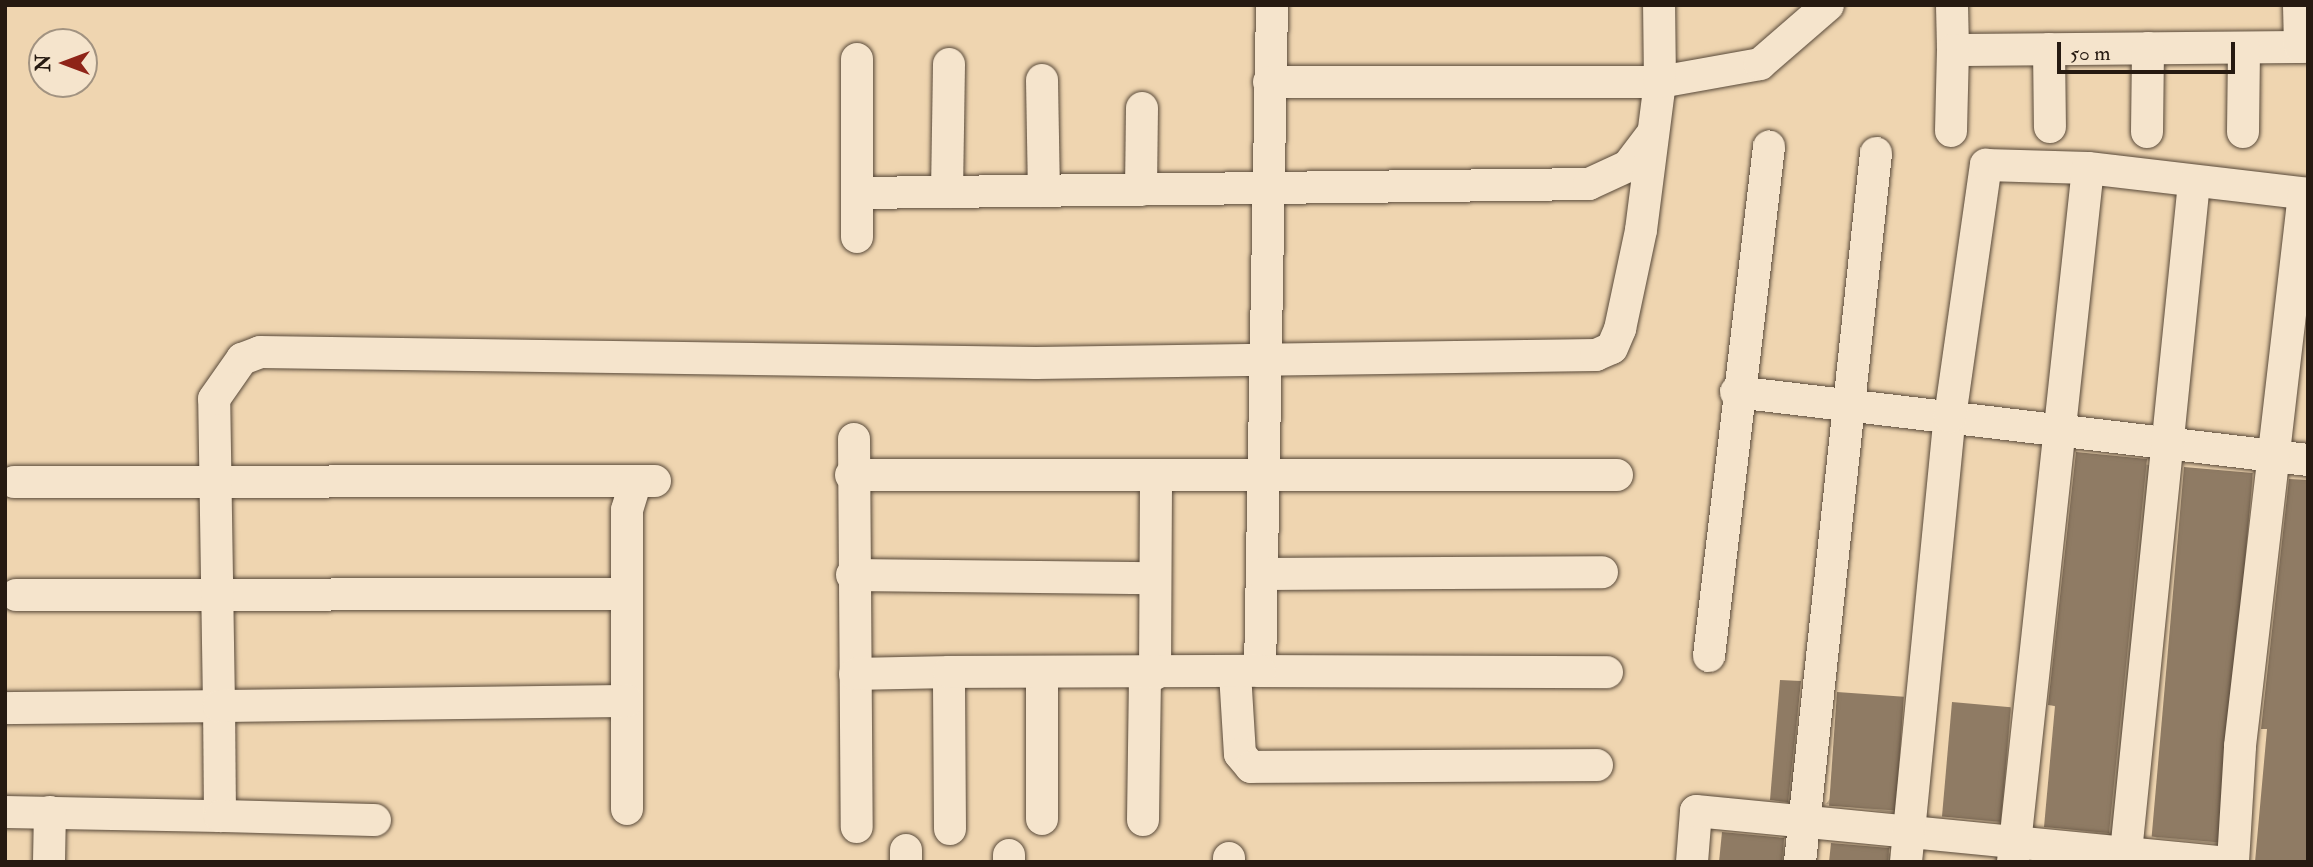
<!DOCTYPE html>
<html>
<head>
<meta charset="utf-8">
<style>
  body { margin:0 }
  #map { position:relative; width:2313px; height:867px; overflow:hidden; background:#efd5b0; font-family:"IM FELL Double Pica",serif }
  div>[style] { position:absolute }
  .shadow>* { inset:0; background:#0003 }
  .building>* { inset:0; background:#8f7b64; transform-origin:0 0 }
  .roads { filter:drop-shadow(0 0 2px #584939) drop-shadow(0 0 2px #584939) }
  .minor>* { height:32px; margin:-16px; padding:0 16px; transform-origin:16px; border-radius:16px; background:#f5e4cc }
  span { translate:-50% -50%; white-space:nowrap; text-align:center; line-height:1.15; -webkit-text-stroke:6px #f5e4cc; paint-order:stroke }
  .frame { position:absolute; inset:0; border:7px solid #261a11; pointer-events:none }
  .north { position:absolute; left:28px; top:28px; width:70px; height:70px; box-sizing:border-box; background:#f5e4cc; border:2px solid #a29381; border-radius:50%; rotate:270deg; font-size:19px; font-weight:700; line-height:28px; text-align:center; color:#261a11 }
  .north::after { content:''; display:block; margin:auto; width:24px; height:32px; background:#8f2418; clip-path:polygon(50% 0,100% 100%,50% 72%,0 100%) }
  .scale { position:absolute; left:2057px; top:42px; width:178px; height:32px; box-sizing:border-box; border:4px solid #261a11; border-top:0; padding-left:9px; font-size:21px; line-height:24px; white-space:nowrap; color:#261a11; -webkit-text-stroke:5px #f5e4cc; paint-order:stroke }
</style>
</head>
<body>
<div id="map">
  <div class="shadow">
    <i style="clip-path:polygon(2077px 454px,2155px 466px,2117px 836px,2046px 826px,2056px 707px,2050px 704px)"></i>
    <i style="clip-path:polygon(2253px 475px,2219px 844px,2157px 838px,2153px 836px)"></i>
    <i style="clip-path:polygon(1800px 683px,1792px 803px,1776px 801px,1772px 799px)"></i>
    <i style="clip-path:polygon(1903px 699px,1896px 813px,1826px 804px)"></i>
    <i style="clip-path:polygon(2011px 708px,2002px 823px,1944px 816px)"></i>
    <i style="clip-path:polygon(1784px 840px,1786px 862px,1721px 862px)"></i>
    <i style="clip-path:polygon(1888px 850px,1894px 862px,1831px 862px)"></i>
  </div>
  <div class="building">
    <i style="clip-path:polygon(2076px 452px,2147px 459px,2109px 833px,2044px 827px,2055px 706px,2048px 705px)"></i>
    <i style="left:2184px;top:467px;width:69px;height:371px;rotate:5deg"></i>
    <i style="clip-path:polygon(2289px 479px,2308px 480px,2308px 862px,2255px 862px,2267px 729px,2261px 729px)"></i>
    <i style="clip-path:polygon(1780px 680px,1801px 681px,1788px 802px,1770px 800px)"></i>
    <i style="left:1837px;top:692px;width:67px;height:114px;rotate:4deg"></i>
    <i style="left:1952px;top:702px;width:59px;height:115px;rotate:5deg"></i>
    <i style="clip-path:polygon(1722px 832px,1784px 838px,1782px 862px,1719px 862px)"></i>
    <i style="clip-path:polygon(1831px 843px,1889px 848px,1888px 862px,1829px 862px)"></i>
  </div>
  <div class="roads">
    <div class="minor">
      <i style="left:1272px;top:5px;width:666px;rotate:91.03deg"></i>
      <i style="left:1260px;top:671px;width:347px;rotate:0.2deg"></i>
      <i style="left:1952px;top:5px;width:45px;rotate:88.7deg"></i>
      <i style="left:1953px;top:50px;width:355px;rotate:-0.5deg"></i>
      <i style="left:2299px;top:5px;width:42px;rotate:88.6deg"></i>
      <i style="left:2049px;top:49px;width:78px;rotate:89.3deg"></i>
      <i style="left:1042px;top:80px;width:111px;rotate:89deg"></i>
      <i style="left:1269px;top:82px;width:391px"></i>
      <i style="left:1660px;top:82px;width:102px;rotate:-10.2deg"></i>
      <i style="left:1760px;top:64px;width:90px;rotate:-40.9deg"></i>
      <i style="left:1951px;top:131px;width:81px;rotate:-88.6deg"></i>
      <i style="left:2147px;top:132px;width:84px;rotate:-89.3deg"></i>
      <i style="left:2243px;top:132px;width:84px;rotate:-89.3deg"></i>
      <i style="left:1141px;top:190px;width:82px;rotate:-89.3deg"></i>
      <i style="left:947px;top:192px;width:128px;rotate:-89.1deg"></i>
      <i style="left:857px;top:193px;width:732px;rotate:-0.7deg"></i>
      <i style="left:1589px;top:184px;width:43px;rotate:-24.8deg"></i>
      <i style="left:1628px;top:166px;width:40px;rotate:-53deg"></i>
      <i style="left:857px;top:237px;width:178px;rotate:-90deg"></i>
      <i style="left:1736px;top:392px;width:576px;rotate:6.78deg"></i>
      <i style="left:854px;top:439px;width:388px;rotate:89.6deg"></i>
      <i style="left:851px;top:475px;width:766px"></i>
      <i style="left:14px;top:482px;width:641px;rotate:-0.09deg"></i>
      <i style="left:1263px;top:574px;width:339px;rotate:-0.3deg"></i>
      <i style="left:852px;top:575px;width:303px;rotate:0.6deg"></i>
      <i style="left:16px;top:595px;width:611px;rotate:-0.09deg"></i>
      <i style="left:1709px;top:656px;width:513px;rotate:-83.28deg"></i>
      <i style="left:1042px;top:673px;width:146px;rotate:90deg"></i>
      <i style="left:1235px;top:673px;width:81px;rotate:86.5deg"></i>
      <i style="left:1240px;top:754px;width:17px;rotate:50deg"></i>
      <i style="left:1251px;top:767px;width:346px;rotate:-0.3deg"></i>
      <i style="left:855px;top:674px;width:94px;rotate:-1.2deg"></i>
      <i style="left:1155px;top:674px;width:197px;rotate:-89.7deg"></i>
      <i style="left:5px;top:708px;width:214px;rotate:-0.5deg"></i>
      <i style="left:219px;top:706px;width:307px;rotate:-90.9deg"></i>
      <i style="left:214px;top:399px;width:49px;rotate:-55deg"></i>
      <i style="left:242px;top:359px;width:19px;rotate:-21deg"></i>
      <i style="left:260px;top:352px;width:776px;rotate:0.81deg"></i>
      <i style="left:1036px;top:363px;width:560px;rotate:-0.82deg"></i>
      <i style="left:1596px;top:355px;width:17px;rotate:-24deg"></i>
      <i style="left:1612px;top:348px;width:21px;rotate:-67deg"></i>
      <i style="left:1620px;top:329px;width:101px;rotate:-78deg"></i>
      <i style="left:1641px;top:230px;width:149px;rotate:-82.7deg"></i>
      <i style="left:1660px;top:82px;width:77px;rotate:-90.7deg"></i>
      <i style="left:627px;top:809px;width:299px;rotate:-90deg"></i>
      <i style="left:627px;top:510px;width:30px;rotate:-73deg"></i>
      <i style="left:5px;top:812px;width:215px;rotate:1.1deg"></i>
      <i style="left:220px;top:816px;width:110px;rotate:-90.5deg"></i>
      <i style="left:219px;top:706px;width:408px;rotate:-0.7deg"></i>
      <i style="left:220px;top:816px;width:155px;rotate:1.5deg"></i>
      <i style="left:1143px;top:820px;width:146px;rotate:-89.2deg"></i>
      <i style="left:950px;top:829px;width:157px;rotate:-90.4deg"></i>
      <i style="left:949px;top:672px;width:311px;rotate:-0.2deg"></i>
      <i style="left:1009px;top:855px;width:7px;rotate:90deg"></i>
      <i style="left:49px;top:862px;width:50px;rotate:-88.9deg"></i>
      <i style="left:906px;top:862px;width:12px;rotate:-90deg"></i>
      <i style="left:1229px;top:862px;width:4px;rotate:-90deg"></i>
      <i style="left:1692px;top:862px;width:51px;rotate:-85.5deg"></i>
      <i style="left:1696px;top:811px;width:524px;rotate:5.58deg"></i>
      <i style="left:1800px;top:862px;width:713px;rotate:-83.88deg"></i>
      <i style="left:1906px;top:862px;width:447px;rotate:-84.4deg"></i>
      <i style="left:1950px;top:417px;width:255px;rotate:-81.9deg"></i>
      <i style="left:1986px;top:165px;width:102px;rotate:1.7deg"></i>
      <i style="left:2088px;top:168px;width:222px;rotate:6.7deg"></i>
      <i style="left:2013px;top:862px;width:698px;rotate:-83.83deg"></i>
      <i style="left:2125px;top:862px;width:682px;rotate:-84.2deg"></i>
      <i style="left:2233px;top:862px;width:116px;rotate:-86.5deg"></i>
      <i style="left:2240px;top:746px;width:556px;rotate:-83.39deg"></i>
    </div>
  </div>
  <div class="frame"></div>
  <div class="north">N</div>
  <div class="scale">50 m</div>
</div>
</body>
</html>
